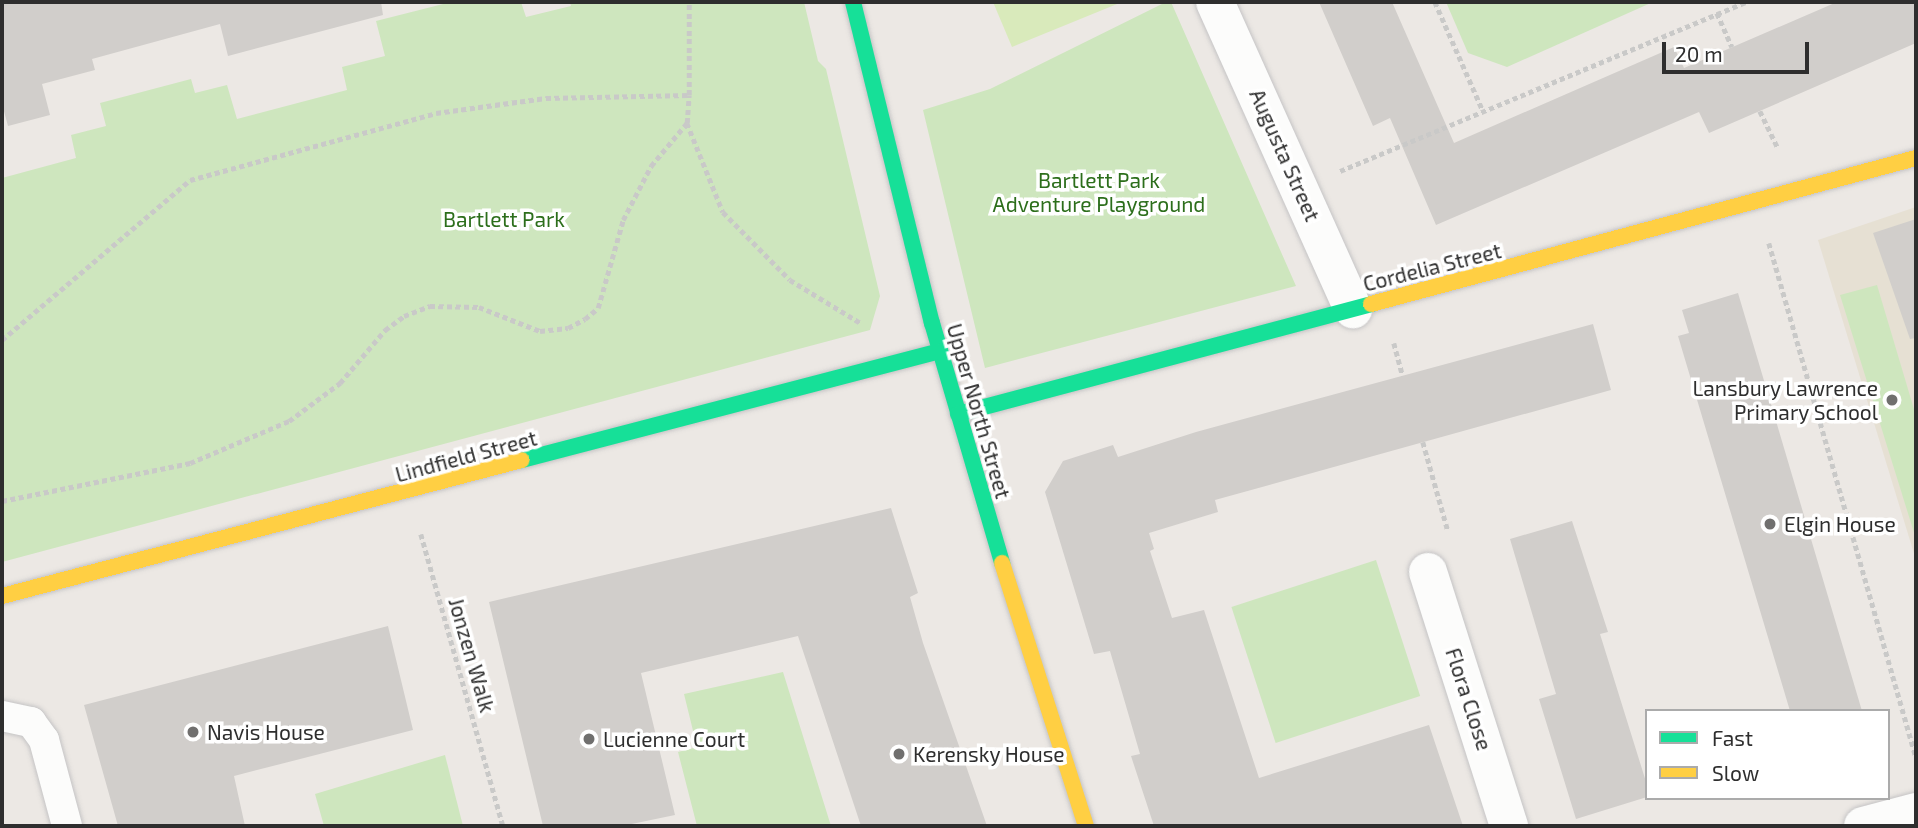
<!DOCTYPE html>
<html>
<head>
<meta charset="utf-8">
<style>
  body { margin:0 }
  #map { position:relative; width:1918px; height:828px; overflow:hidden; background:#ece8e4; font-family:"Exo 2",sans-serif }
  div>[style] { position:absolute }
  .education>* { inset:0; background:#e6e0d3 }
  .green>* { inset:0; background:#cee6be; transform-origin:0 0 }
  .pitch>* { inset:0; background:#d9eabb }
  .building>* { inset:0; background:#d1cecb }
  .path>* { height:4.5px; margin-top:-2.25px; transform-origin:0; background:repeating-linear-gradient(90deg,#c9c9c8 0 5px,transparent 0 8.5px) }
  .roads { filter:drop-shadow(0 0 2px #c5c4c5) drop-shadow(0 0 2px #c5c4c5) }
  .lane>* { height:30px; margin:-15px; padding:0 15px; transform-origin:15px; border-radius:15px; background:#fcfcfb }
  .street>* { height:38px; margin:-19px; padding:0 19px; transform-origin:19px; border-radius:19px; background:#fcfcfb }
  .fast>* { height:16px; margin:-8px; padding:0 8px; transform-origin:8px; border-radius:8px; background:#16e098 }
  .slow>* { height:16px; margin:-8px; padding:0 8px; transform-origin:8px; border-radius:8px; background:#ffcf43 }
  .dots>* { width:19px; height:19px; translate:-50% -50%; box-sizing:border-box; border:4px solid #fff; border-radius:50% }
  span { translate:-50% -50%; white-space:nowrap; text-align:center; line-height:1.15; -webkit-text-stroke:7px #fff; paint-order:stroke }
  .street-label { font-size:21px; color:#2e2e2e }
  .park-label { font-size:21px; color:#2c6e1b }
  .poi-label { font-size:21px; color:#2e2e2e }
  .right { translate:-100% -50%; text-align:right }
  .left { translate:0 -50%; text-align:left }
  .frame { position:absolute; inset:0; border:4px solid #2e2e2e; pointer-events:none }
  .legend { position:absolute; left:1645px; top:709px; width:245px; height:91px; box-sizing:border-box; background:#fff; border:2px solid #ababab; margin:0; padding:9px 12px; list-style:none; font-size:21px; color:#2e2e2e }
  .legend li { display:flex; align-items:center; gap:14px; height:35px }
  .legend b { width:35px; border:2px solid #ababab }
  .scale { position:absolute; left:1662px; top:42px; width:147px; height:32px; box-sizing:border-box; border:4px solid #2e2e2e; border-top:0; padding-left:9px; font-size:21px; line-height:24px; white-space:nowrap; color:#2e2e2e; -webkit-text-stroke:5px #fff; paint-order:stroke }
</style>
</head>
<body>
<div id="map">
  <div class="education">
    <i style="clip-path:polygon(1916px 207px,1916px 560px,1818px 240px)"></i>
  </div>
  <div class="green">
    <i style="clip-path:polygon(451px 2px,521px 2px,526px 17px,571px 6px,570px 2px,804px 2px,818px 61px,826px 69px,880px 296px,870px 330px,2px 562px,2px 178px,76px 158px,71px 135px,106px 126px,100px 103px,191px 79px,195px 93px,227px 85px,237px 119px,347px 90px,342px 67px,385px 56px,376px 21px)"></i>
    <i style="clip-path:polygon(1166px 2px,1171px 2px,1296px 286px,985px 368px,923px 110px,990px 89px)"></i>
    <i style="clip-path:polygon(1446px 2px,1653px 2px,1507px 67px,1468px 53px)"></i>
    <i style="clip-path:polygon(1877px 285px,1916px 416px,1916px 539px,1840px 295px)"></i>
    <i style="left:1376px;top:560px;width:143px;height:152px;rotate:72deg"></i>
    <i style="clip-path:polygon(783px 672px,831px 826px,697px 826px,678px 752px,697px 747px,684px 694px)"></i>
    <i style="clip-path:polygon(445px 755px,463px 826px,324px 826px,315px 794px)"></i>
  </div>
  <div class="pitch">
    <i style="clip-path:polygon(993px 2px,1122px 2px,1012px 47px)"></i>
  </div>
  <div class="building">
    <i style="clip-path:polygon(2px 2px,381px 2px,383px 15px,228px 56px,220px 24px,92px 59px,95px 70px,42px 84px,50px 115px,8px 126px,2px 104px)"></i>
    <i style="clip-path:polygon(1319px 2px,1392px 2px,1454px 143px,1674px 47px,1684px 68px,1837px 2px,1916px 2px,1916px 43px,1709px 133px,1699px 112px,1436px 225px,1390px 118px,1373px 126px)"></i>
    <i style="clip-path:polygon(1916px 219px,1916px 338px,1910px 339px,1873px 233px)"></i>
    <i style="clip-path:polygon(1738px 293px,1862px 711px,1790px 711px,1678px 336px,1689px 333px,1682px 310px)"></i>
    <i style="clip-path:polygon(1593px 324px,1611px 390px,1215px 500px,1218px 512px,1149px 533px,1154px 549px,1150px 551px,1172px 618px,1204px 610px,1259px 778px,1429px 725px,1463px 826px,1154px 826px,1131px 756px,1140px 754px,1110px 651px,1094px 654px,1045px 492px,1063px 461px,1113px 445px,1118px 457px,1196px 432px)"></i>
    <i style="clip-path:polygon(891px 508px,918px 593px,910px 597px,923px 643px,987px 826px,861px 826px,798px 636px,641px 673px,675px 815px,622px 826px,543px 826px,489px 602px)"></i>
    <i style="clip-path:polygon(1572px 521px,1608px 632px,1600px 634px,1647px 785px,1647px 797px,1576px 819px,1539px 699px,1556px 694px,1510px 539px)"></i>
    <i style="clip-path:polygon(388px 626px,413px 730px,234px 776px,245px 826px,118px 826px,84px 705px)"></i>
  </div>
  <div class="path">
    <i style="left:1435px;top:2px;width:119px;rotate:66.2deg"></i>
    <i style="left:1717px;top:13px;width:37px;rotate:66deg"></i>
    <i style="left:1760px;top:111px;width:41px;rotate:64.1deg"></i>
    <i style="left:687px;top:123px;width:96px;rotate:68deg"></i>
    <i style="left:723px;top:212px;width:95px;rotate:45.4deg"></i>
    <i style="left:790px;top:280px;width:84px;rotate:31.4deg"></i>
    <i style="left:1340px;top:171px;width:439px;rotate:-22.6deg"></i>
    <i style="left:1769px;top:243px;width:535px;rotate:74.04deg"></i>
    <i style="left:2px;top:340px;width:247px;rotate:-40.4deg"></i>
    <i style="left:190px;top:180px;width:255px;rotate:-15.2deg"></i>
    <i style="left:436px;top:113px;width:111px;rotate:-7.8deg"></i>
    <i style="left:546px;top:98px;width:143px;rotate:-1.2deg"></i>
    <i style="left:689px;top:95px;width:93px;rotate:-90deg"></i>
    <i style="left:1394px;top:343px;width:34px;rotate:75deg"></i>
    <i style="left:1423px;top:442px;width:92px;rotate:74.3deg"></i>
    <i style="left:2px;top:501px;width:192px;rotate:-11.4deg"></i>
    <i style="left:190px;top:463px;width:108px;rotate:-23deg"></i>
    <i style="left:289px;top:421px;width:64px;rotate:-36.7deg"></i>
    <i style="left:340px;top:383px;width:70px;rotate:-49.7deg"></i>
    <i style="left:385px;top:330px;width:24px;rotate:-36deg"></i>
    <i style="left:404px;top:316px;width:28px;rotate:-21deg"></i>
    <i style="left:430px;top:306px;width:49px;rotate:1.2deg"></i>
    <i style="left:479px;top:307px;width:66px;rotate:21.5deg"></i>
    <i style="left:540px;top:331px;width:28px;rotate:-6deg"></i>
    <i style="left:568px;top:328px;width:19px;rotate:-28deg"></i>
    <i style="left:585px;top:319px;width:17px;rotate:-40deg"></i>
    <i style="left:598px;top:308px;width:91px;rotate:-74.1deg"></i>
    <i style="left:623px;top:220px;width:61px;rotate:-62.6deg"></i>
    <i style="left:651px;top:166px;width:56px;rotate:-50.1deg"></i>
    <i style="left:687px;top:123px;width:28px;rotate:-86deg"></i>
    <i style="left:421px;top:534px;width:303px;rotate:74.3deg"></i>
  </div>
  <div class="roads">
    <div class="lane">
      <i style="left:2px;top:716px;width:30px;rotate:12deg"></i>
      <i style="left:31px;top:722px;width:22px;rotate:54deg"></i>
      <i style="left:44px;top:740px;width:89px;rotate:75deg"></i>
    </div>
    <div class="street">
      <i style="left:1215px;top:2px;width:337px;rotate:65.8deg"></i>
      <i style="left:1428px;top:572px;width:267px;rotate:72.3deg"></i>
      <i style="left:1863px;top:826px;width:55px;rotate:-14.8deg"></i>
    </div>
    <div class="fast">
      <i style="left:853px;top:2px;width:331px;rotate:76.2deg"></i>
      <i style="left:932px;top:323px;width:250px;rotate:73.7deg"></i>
      <i style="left:958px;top:414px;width:427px;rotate:-14.9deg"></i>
      <i style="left:522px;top:460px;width:432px;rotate:-14.6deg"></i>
    </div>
    <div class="slow">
      <i style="left:1371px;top:304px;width:564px;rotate:-15deg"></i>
      <i style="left:1002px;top:563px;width:276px;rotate:72.3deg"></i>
      <i style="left:2px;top:596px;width:537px;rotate:-14.66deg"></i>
    </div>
  </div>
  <div class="dots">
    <i style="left:1892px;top:400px;background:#706f6e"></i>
    <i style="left:1770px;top:524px;background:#706f6e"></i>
    <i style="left:193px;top:732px;background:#706f6e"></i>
    <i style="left:589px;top:739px;background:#706f6e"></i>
    <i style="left:899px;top:754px;background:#706f6e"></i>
  </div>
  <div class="street-label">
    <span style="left:1285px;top:155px;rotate:66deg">Augusta Street</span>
    <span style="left:1432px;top:267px;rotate:-14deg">Cordelia Street</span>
    <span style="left:979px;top:411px;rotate:74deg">Upper North Street</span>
    <span style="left:466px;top:456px;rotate:-15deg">Lindfield Street</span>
    <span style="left:472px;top:655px;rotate:74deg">Jonzen Walk</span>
    <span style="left:1469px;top:699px;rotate:72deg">Flora Close</span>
  </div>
  <div class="park-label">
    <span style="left:1099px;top:192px">Bartlett Park<br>Adventure Playground</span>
    <span style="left:504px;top:219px">Bartlett Park</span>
  </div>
  <div class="poi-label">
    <span class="right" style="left:1878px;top:400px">Lansbury Lawrence<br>Primary School</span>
    <span class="left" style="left:1784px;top:524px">Elgin House</span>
    <span class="left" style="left:207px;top:732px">Navis House</span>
    <span class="left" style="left:603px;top:739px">Lucienne Court</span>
    <span class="left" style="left:913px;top:754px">Kerensky House</span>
  </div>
  <div class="frame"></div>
  <ul class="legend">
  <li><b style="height:9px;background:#16e098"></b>Fast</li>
  <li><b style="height:9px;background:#ffcf43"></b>Slow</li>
  </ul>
  <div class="scale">20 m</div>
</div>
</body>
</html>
